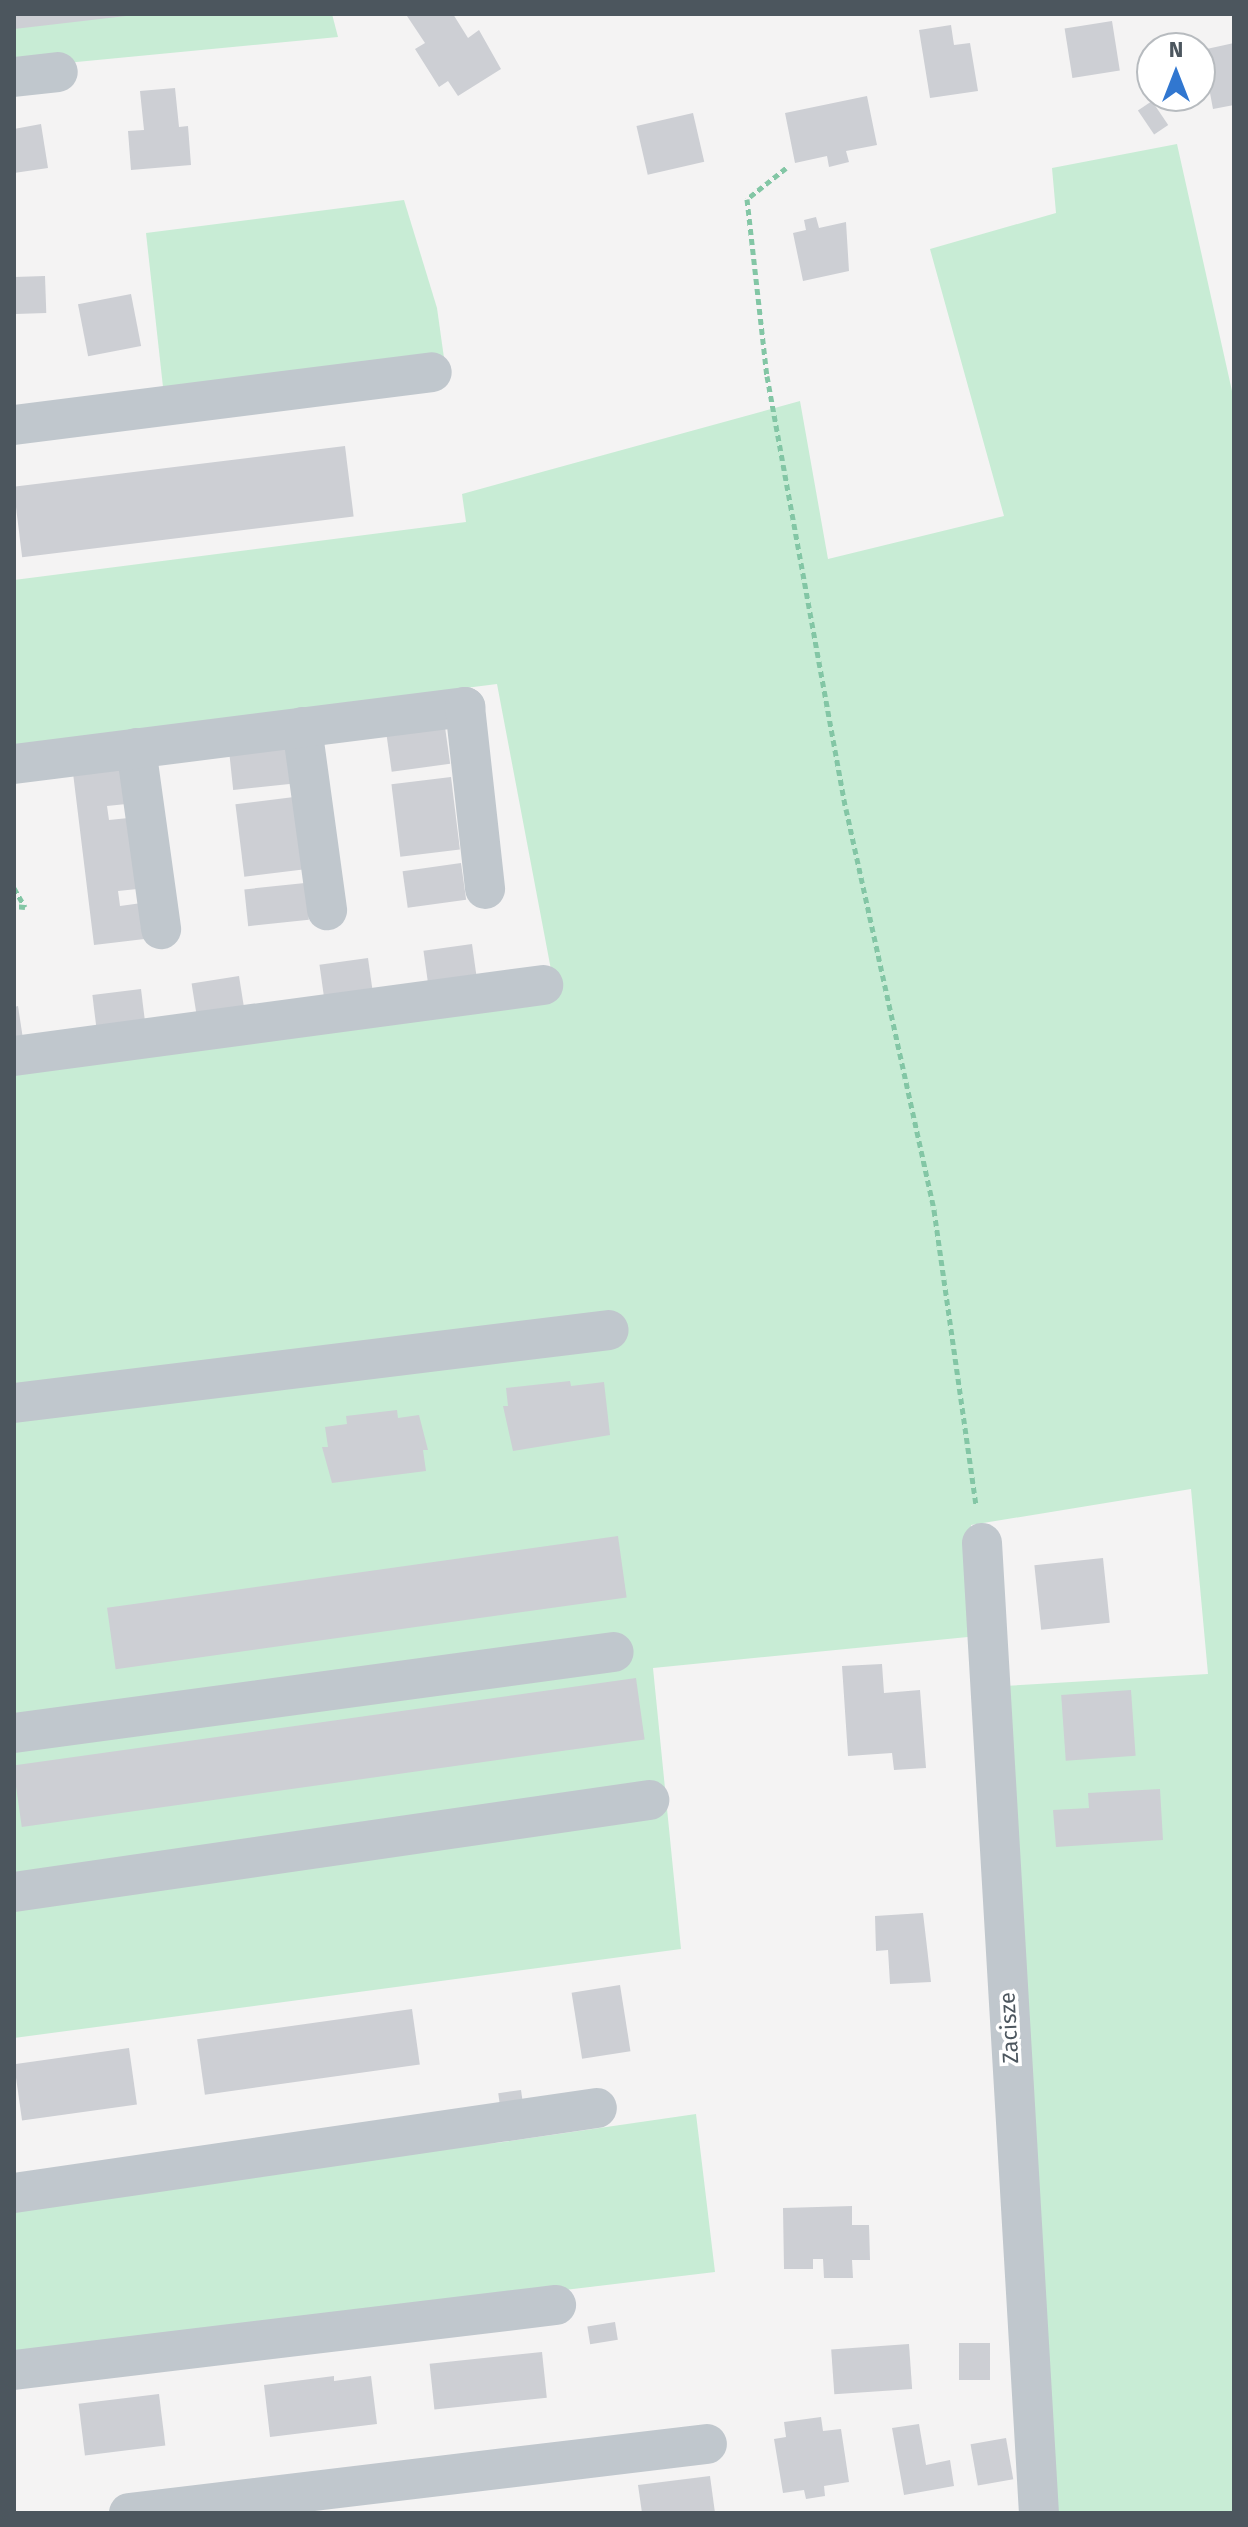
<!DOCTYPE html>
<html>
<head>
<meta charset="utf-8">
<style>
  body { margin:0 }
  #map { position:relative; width:1248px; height:2527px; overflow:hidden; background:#f4f3f3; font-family:"Fira Sans",sans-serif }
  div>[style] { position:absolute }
  .green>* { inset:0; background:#c8ecd5 }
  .building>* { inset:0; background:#cdcfd4; transform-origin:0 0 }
  .path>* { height:5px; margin-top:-2.5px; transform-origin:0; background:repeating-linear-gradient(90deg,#83c6a5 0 6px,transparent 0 10px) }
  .minor>* { height:40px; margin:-20px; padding:0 20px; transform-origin:20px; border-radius:20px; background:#c0c7cd }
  span { translate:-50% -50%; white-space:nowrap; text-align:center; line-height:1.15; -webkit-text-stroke:7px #fff; paint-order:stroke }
  .street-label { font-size:22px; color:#4c565e }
  .frame { position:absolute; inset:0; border:16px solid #4c565e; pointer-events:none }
  .north { position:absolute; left:1136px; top:32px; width:80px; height:80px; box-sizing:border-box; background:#fff; border:2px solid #b7bbbf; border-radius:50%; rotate:0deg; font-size:22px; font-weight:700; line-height:32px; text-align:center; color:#4c565e }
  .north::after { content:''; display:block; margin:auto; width:28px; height:36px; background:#3177d0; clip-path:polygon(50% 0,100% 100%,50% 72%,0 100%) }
</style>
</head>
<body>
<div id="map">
  <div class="green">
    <i style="clip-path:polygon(14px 14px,332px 14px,338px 37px,14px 68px)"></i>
    <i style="clip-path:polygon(1177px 144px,1234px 400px,1234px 2513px,1055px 2513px,1004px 1686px,1208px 1674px,1191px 1489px,971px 1525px,978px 1636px,653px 1668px,681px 1949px,14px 2038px,14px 1420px,623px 1341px,624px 1317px,15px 1387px,14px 1073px,552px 975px,497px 684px,14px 745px,14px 580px,466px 522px,462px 494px,800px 401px,828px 559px,1004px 516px,930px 249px,1056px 213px,1052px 168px)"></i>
    <i style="clip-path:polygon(404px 200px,437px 308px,444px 358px,164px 396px,146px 233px)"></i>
    <i style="clip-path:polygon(696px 2114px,715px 2272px,14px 2356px,14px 2178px,496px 2143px)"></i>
  </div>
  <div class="building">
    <i style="clip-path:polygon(14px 14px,126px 14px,126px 16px,14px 29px)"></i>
    <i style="clip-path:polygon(453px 14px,468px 38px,479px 30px,501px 69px,458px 96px,448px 81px,439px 87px,415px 49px,425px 43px,407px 16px)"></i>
    <i style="left:1112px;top:21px;width:50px;height:48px;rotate:81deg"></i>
    <i style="clip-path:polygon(951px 25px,954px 45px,970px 43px,978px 91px,930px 98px,919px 30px)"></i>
    <i style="clip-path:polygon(1234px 43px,1234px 105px,1213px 109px,1202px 50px)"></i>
    <i style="clip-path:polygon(175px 88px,179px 127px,188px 126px,191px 165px,131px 170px,128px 131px,144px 130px,140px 91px)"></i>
    <i style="clip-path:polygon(867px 96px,877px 145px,846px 151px,849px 162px,829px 167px,827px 156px,795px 163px,785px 113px)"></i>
    <i style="left:1152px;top:101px;width:29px;height:17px;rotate:56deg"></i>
    <i style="left:693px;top:113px;width:50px;height:58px;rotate:77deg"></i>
    <i style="clip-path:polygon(41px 124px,48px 168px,14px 173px,14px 129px)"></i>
    <i style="clip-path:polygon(816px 217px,819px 228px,846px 222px,849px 271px,803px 281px,793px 233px,806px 230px,804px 220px)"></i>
    <i style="left:45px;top:276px;width:37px;height:31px;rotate:88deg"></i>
    <i style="left:131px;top:294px;width:53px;height:54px;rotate:79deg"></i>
    <i style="left:345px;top:446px;width:71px;height:334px;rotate:83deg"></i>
    <i style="left:445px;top:727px;width:37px;height:59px;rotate:82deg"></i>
    <i style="left:288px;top:747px;width:37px;height:59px;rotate:84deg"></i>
    <i style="clip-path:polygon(132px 766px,136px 803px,107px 806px,109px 820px,138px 817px,147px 888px,118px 891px,119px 898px,120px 906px,149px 902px,153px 938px,94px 945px,73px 773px)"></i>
    <i style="left:451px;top:777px;width:73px;height:60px;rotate:83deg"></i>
    <i style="left:294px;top:797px;width:73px;height:59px;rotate:83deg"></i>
    <i style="left:461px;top:863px;width:37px;height:59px;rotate:82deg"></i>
    <i style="left:305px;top:883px;width:37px;height:61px;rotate:84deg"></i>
    <i style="left:472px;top:944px;width:34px;height:49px;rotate:82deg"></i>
    <i style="left:368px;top:958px;width:34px;height:49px;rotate:82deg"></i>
    <i style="left:239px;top:976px;width:33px;height:48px;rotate:81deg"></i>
    <i style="left:141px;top:989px;width:33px;height:49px;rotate:83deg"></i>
    <i style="clip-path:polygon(18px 1006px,23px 1039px,14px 1040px,14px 1007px)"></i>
    <i style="clip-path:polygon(570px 1381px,571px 1386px,604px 1382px,610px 1435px,513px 1451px,503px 1406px,508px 1406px,506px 1388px)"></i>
    <i style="clip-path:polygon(397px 1410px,398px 1418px,419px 1415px,428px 1450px,423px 1450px,426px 1471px,332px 1483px,322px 1447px,328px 1447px,325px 1427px,347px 1424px,346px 1416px)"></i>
    <i style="left:618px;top:1536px;width:62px;height:516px;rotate:82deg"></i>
    <i style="left:1103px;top:1558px;width:65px;height:69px;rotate:84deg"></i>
    <i style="clip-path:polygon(882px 1664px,884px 1693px,920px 1690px,926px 1768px,894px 1770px,892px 1753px,848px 1756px,842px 1666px)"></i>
    <i style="left:636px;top:1678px;width:62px;height:629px;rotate:82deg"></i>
    <i style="left:1131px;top:1690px;width:66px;height:70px;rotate:86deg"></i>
    <i style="clip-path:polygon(1160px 1789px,1163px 1840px,1056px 1847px,1053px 1810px,1089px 1808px,1088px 1793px)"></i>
    <i style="clip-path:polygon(923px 1913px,931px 1982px,890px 1984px,888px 1950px,876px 1951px,875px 1916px)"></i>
    <i style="left:620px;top:1985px;width:67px;height:49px;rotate:81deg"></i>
    <i style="left:412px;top:2009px;width:56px;height:217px;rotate:82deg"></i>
    <i style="left:129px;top:2048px;width:57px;height:116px;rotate:82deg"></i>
    <i style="left:521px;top:2090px;width:15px;height:23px;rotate:82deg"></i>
    <i style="clip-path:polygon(852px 2206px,852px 2225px,869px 2225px,870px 2260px,852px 2260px,853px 2278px,824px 2278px,823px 2259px,813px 2259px,813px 2269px,784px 2269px,783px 2208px)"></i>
    <i style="left:615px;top:2322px;width:18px;height:28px;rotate:81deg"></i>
    <i style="left:959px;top:2343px;width:31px;height:37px"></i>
    <i style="left:909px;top:2344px;width:45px;height:78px;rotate:86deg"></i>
    <i style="left:542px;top:2352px;width:46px;height:113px;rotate:84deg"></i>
    <i style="clip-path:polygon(334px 2376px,334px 2381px,371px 2376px,377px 2424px,270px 2437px,264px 2385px)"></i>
    <i style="left:159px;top:2394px;width:52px;height:81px;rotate:83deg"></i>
    <i style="clip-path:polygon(821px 2417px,823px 2431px,841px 2429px,849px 2482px,824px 2486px,825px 2496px,806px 2499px,804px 2490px,783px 2493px,774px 2439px,786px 2437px,784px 2422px)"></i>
    <i style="clip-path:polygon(919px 2424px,926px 2465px,950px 2460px,954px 2486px,904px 2495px,892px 2428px)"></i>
    <i style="left:1006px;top:2438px;width:42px;height:36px;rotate:80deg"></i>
    <i style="clip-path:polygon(710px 2476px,715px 2513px,642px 2513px,638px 2485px)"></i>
  </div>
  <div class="path">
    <i style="left:786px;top:168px;width:50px;rotate:141.5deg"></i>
    <i style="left:747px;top:199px;width:178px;rotate:83.6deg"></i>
    <i style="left:767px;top:376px;width:440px;rotate:79.7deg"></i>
    <i style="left:846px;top:809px;width:411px;rotate:77.6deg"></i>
    <i style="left:934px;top:1210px;width:299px;rotate:81.9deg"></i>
    <i style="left:14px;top:888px;width:22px;rotate:60deg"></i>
    <i style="left:25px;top:907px;width:11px;rotate:-175deg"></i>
  </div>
  <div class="minor">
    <i style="left:14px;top:77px;width:44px;rotate:-6.5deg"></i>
    <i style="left:14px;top:425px;width:421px;rotate:-7.2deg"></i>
    <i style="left:302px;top:727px;width:185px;rotate:82.2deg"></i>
    <i style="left:136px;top:748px;width:183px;rotate:82.1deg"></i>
    <i style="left:14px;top:764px;width:455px;rotate:-7.2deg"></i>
    <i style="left:465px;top:707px;width:183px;rotate:83.7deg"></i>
    <i style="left:14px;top:1056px;width:534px;rotate:-7.64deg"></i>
    <i style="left:14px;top:1403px;width:599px;rotate:-6.99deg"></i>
    <i style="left:982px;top:1543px;width:972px;rotate:86.64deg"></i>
    <i style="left:14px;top:1733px;width:605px;rotate:-7.69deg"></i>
    <i style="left:14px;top:1892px;width:642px;rotate:-8.24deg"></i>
    <i style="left:14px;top:2193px;width:589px;rotate:-8.3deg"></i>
    <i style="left:14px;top:2370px;width:546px;rotate:-6.84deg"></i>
    <i style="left:129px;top:2513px;width:582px;rotate:-6.81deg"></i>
  </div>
  <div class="street-label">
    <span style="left:1009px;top:2028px;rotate:-93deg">Zacisze</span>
  </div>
  <div class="frame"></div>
  <div class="north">N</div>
</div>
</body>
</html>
